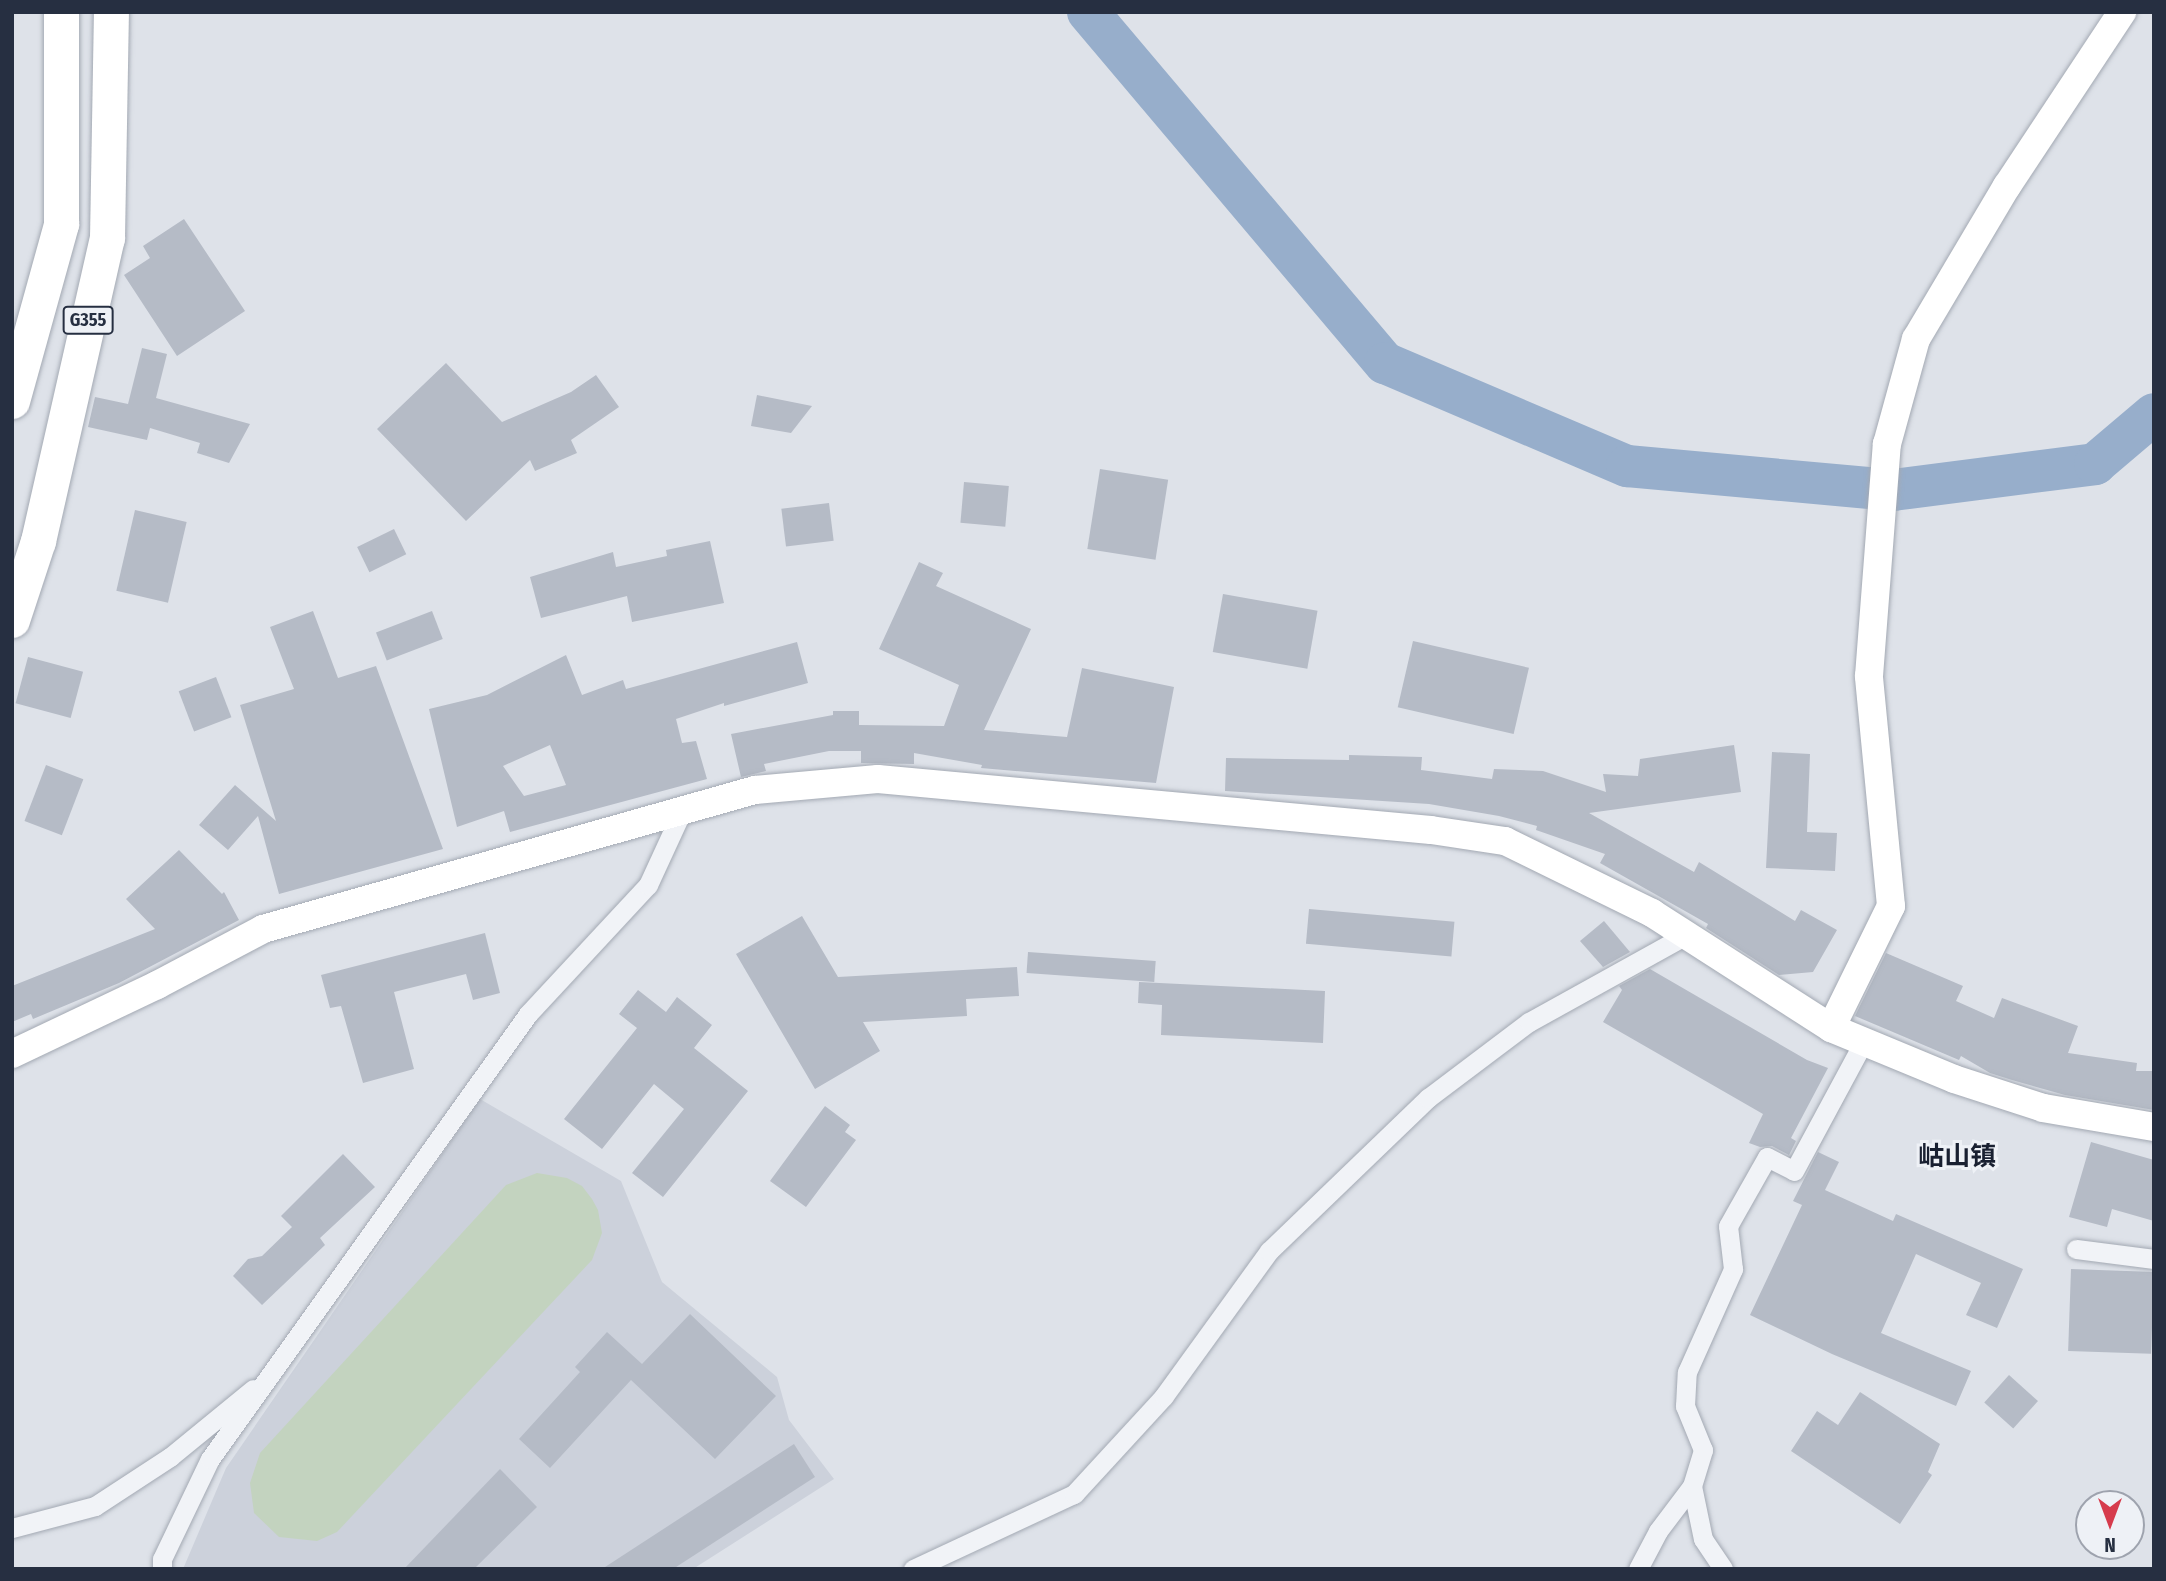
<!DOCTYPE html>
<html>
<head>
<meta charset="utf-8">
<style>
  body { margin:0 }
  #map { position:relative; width:2166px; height:1581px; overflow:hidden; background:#dee2e9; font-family:"Fira Sans Condensed","Noto Sans SC",sans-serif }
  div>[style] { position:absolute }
  .built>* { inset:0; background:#ccd1db }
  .green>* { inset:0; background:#c3d3bf }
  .river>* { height:42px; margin:-21px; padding:0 21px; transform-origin:21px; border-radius:21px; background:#97aecb }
  .building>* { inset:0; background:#b5bbc6; transform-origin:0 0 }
  .roads { filter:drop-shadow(0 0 2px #a3a9b3) drop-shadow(0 0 2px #a3a9b3) }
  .street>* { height:19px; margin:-9.5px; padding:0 9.5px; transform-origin:9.5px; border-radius:9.5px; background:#f1f3f7 }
  .secondary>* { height:28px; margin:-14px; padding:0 14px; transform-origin:14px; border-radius:14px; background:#fff }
  .highway>* { height:35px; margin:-17.5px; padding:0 17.5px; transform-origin:17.5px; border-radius:17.5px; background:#fff }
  span { translate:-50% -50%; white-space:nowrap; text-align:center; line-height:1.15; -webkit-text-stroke:6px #eef1f6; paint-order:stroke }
  .shield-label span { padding:2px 5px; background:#eef1f6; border:2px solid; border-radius:5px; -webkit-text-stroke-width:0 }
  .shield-label { font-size:18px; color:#262f41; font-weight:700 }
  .district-label { font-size:26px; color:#192031; font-weight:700 }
  .frame { position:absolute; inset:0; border:14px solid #262f41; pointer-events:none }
  .north { position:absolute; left:2075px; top:1490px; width:70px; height:70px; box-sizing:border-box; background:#eef1f6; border:2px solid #9ea3ae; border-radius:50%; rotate:180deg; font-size:19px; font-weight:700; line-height:28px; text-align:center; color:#262f41 }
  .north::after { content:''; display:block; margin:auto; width:24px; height:32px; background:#d63b4c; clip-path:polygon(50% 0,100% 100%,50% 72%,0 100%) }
</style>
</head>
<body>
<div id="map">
  <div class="built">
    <i style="clip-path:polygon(480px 1099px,621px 1181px,662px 1282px,777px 1377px,789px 1420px,834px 1479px,693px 1569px,183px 1569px,226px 1468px)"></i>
  </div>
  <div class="green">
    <i style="clip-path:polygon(537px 1173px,567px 1178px,582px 1186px,592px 1199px,598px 1210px,602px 1233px,592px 1260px,337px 1532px,317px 1541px,279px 1537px,254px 1513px,250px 1483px,260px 1453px,506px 1185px)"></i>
  </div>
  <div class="river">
    <i style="left:1088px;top:12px;width:460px;rotate:49.8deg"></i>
    <i style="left:1385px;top:363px;width:263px;rotate:23.1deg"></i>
    <i style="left:1627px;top:466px;width:267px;rotate:5.2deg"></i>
    <i style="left:1893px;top:490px;width:204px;rotate:-7.3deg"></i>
    <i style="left:2095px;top:464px;width:77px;rotate:-40.3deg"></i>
  </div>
  <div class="building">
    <i style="clip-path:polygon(184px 219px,245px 311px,177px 356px,124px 275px,150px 258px,143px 246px)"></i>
    <i style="clip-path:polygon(142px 348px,167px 354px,156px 398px,250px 424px,229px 463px,197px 453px,200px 443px,150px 428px,147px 440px,88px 427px,95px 397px,128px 404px)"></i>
    <i style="clip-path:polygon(446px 363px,502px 422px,571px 392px,596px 375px,619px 407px,571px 440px,577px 453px,535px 471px,530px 460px,466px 521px,377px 429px)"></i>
    <i style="clip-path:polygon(757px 395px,812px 406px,791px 433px,751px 426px)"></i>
    <i style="left:1100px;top:469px;width:69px;height:81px;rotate:9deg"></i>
    <i style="left:964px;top:482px;width:45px;height:41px;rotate:5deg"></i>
    <i style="left:829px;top:503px;width:38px;height:48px;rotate:83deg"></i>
    <i style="left:135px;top:510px;width:53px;height:83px;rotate:13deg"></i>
    <i style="left:394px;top:529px;width:28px;height:41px;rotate:64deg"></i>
    <i style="clip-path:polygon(710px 541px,724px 603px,632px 622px,627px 596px,541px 618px,530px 577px,613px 552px,616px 567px,667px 556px,666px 550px)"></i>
    <i style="clip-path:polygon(919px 562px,943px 573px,936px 586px,1031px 629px,984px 730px,1067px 737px,1082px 668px,1174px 687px,1156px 783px,981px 768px,982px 765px,914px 753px,914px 764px,861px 763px,861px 751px,829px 751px,764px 764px,766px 771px,741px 777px,731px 734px,833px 715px,833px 711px,859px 711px,859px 725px,944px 726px,959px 685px,879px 649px)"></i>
    <i style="left:1223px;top:594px;width:96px;height:59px;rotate:10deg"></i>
    <i style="clip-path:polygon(313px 611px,338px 678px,376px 666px,443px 849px,279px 894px,258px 816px,228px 850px,199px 825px,235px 785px,276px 821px,240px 705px,294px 689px,270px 627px)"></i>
    <i style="left:432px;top:611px;width:30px;height:60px;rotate:69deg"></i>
    <i style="left:1413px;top:641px;width:119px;height:68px;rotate:13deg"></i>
    <i style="clip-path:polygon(evenodd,797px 642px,808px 683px,724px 706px,724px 703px,676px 719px,682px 743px,696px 741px,707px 779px,510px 832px,504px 811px,457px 827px,429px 709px,487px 695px,566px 655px,582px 695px,623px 680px,626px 689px,797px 642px,550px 745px,566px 785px,524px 796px,503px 766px,550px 745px)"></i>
    <i style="left:28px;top:657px;width:57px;height:48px;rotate:15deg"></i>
    <i style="left:216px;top:677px;width:43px;height:40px;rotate:69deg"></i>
    <i style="clip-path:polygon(1734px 745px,1741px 792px,1589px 813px,1694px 872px,1699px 862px,1795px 921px,1801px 910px,1837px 930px,1813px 972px,1779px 975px,1706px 928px,1708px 924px,1600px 863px,1605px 854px,1536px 830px,1537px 826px,1499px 816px,1429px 804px,1225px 791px,1226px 758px,1349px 760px,1349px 755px,1422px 757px,1421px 770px,1492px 779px,1494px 769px,1543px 771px,1606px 792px,1603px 774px,1638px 776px,1640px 759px)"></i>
    <i style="clip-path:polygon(1772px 752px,1810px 754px,1807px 832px,1837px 833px,1835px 871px,1766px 868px)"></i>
    <i style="left:46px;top:765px;width:40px;height:60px;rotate:21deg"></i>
    <i style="clip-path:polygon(179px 850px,222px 894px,224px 892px,239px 920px,119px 983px,33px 1019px,31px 1014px,12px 1022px,12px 986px,155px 929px,126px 899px)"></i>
    <i style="left:1309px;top:909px;width:146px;height:35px;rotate:5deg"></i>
    <i style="clip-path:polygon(802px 916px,838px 977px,1017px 967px,1019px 996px,966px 999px,967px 1016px,863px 1022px,880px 1051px,815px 1089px,736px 954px)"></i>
    <i style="clip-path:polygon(1604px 921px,1630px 952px,1603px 967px,1580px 941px)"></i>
    <i style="clip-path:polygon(485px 933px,500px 993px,473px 1000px,466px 974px,394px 992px,414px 1069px,363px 1083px,341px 1006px,330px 1008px,321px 975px)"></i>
    <i style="left:1028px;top:952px;width:128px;height:21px;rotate:4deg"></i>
    <i style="clip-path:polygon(1886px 953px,1963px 986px,1956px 1001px,1994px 1018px,2002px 998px,2078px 1026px,2068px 1053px,2137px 1063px,2136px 1071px,2154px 1071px,2154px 1110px,2065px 1095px,2012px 1080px,1990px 1073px,1961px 1056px,1959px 1060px,1855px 1016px)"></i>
    <i style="clip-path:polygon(1650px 969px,1807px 1060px,1828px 1068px,1791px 1138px,1796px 1141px,1789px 1155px,1772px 1146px,1760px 1147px,1749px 1143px,1763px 1114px,1603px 1022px,1622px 990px,1619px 986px)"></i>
    <i style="clip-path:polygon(1139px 982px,1325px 991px,1323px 1043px,1161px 1035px,1162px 1005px,1138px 1003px)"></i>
    <i style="clip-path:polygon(638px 990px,666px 1012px,677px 997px,712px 1025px,694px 1048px,748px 1091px,663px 1197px,632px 1173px,684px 1109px,654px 1084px,602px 1149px,564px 1119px,637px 1028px,619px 1014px)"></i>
    <i style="clip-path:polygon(825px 1106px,850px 1125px,845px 1132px,856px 1140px,806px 1207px,770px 1181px)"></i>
    <i style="clip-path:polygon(2091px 1142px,2154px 1160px,2154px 1221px,2112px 1209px,2107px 1227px,2069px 1217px)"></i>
    <i style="clip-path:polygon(1818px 1152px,1839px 1162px,1825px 1190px,1893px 1221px,1896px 1214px,2023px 1269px,1997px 1328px,1966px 1315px,1981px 1283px,1916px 1254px,1881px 1333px,1971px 1371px,1956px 1406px,1832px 1354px,1750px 1315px,1802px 1205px,1793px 1201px)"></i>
    <i style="clip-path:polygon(343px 1154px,375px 1187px,320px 1238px,325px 1245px,262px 1305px,233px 1276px,248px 1259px,262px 1256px,292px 1227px,281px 1216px)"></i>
    <i style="left:2071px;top:1269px;width:83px;height:82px;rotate:2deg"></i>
    <i style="clip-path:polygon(690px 1314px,776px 1396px,715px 1459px,631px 1380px,550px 1468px,519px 1439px,580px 1372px,575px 1367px,607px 1332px,642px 1364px)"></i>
    <i style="left:2009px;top:1375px;width:39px;height:37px;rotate:42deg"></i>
    <i style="clip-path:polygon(1860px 1392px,1940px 1444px,1928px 1472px,1932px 1475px,1900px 1524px,1791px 1451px,1817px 1411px,1838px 1425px)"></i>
    <i style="clip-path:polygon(794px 1444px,815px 1477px,673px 1569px,602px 1569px)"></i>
    <i style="clip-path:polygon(500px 1469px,537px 1507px,474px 1569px,404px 1569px)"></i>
  </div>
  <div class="roads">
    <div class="street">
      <i style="left:2076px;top:1249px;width:79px;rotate:7.3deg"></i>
      <i style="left:1692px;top:1486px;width:54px;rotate:78.3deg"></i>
      <i style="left:1703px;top:1539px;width:36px;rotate:56deg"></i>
      <i style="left:12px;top:1528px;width:86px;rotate:-14.8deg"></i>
      <i style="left:95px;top:1506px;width:90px;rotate:-33.2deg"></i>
      <i style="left:170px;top:1457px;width:107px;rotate:-39.3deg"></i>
      <i style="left:162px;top:1569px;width:10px;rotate:-90deg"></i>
      <i style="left:162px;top:1559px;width:111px;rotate:-64.4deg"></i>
      <i style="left:210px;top:1459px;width:547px;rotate:-54.45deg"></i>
      <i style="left:528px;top:1014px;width:176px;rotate:-47.1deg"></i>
      <i style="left:648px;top:885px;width:81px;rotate:-65.3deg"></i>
      <i style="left:913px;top:1569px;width:178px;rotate:-25deg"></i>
      <i style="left:1074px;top:1494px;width:133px;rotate:-47.4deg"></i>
      <i style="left:1164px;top:1396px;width:179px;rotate:-54.1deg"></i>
      <i style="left:1269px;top:1251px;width:221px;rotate:-43.9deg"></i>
      <i style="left:1428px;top:1098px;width:126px;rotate:-37deg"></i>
      <i style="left:1529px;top:1022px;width:179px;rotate:-29deg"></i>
      <i style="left:1638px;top:1569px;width:43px;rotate:-62.2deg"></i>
      <i style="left:1658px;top:1531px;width:56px;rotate:-52.9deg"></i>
      <i style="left:1692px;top:1486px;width:38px;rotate:-73deg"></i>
      <i style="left:1703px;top:1450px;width:48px;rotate:-112.2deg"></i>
      <i style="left:1685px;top:1406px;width:34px;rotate:-87deg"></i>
      <i style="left:1687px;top:1372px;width:113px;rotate:-65.9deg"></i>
      <i style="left:1733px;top:1269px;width:43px;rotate:-96.6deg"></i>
      <i style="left:1728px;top:1226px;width:79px;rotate:-60.5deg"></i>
      <i style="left:1767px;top:1157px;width:30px;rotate:27deg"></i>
      <i style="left:1794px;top:1171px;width:148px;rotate:-61.7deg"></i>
    </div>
    <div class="secondary">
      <i style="left:1831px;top:1028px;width:136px;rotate:-63.8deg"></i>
      <i style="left:1891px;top:906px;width:231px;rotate:-95.5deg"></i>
      <i style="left:1869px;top:676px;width:233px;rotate:-85.6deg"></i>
      <i style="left:1887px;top:444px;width:109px;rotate:-74.6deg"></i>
      <i style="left:1916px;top:339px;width:178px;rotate:-59.3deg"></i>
      <i style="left:2007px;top:186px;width:209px;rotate:-56.5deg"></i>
      <i style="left:12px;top:1054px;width:161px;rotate:-25.4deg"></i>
      <i style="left:157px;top:985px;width:120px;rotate:-27.8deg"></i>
      <i style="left:263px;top:929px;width:511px;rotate:-15.78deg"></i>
      <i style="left:755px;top:790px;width:123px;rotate:-5.1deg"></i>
      <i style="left:878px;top:779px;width:555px;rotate:5.27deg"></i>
      <i style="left:1431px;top:830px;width:75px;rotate:8.5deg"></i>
      <i style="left:1505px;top:841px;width:164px;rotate:26.1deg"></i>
      <i style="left:1652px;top:913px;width:213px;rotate:32.7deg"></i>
      <i style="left:1831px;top:1028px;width:133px;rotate:22.5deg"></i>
      <i style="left:1954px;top:1079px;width:94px;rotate:18deg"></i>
      <i style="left:2043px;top:1108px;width:113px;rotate:9.7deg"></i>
    </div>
    <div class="highway">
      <i style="left:12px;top:401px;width:184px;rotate:-74.5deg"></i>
      <i style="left:61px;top:224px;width:212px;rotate:-90deg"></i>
      <i style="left:12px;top:620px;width:83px;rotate:-71.8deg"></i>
      <i style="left:38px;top:541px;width:311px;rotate:-77.2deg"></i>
      <i style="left:107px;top:238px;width:226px;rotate:-89deg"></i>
    </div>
  </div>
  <div class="shield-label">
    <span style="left:88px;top:320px">G355</span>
  </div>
  <div class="district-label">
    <span style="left:1957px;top:1157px">岵山镇</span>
  </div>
  <div class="frame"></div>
  <div class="north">N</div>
</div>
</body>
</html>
